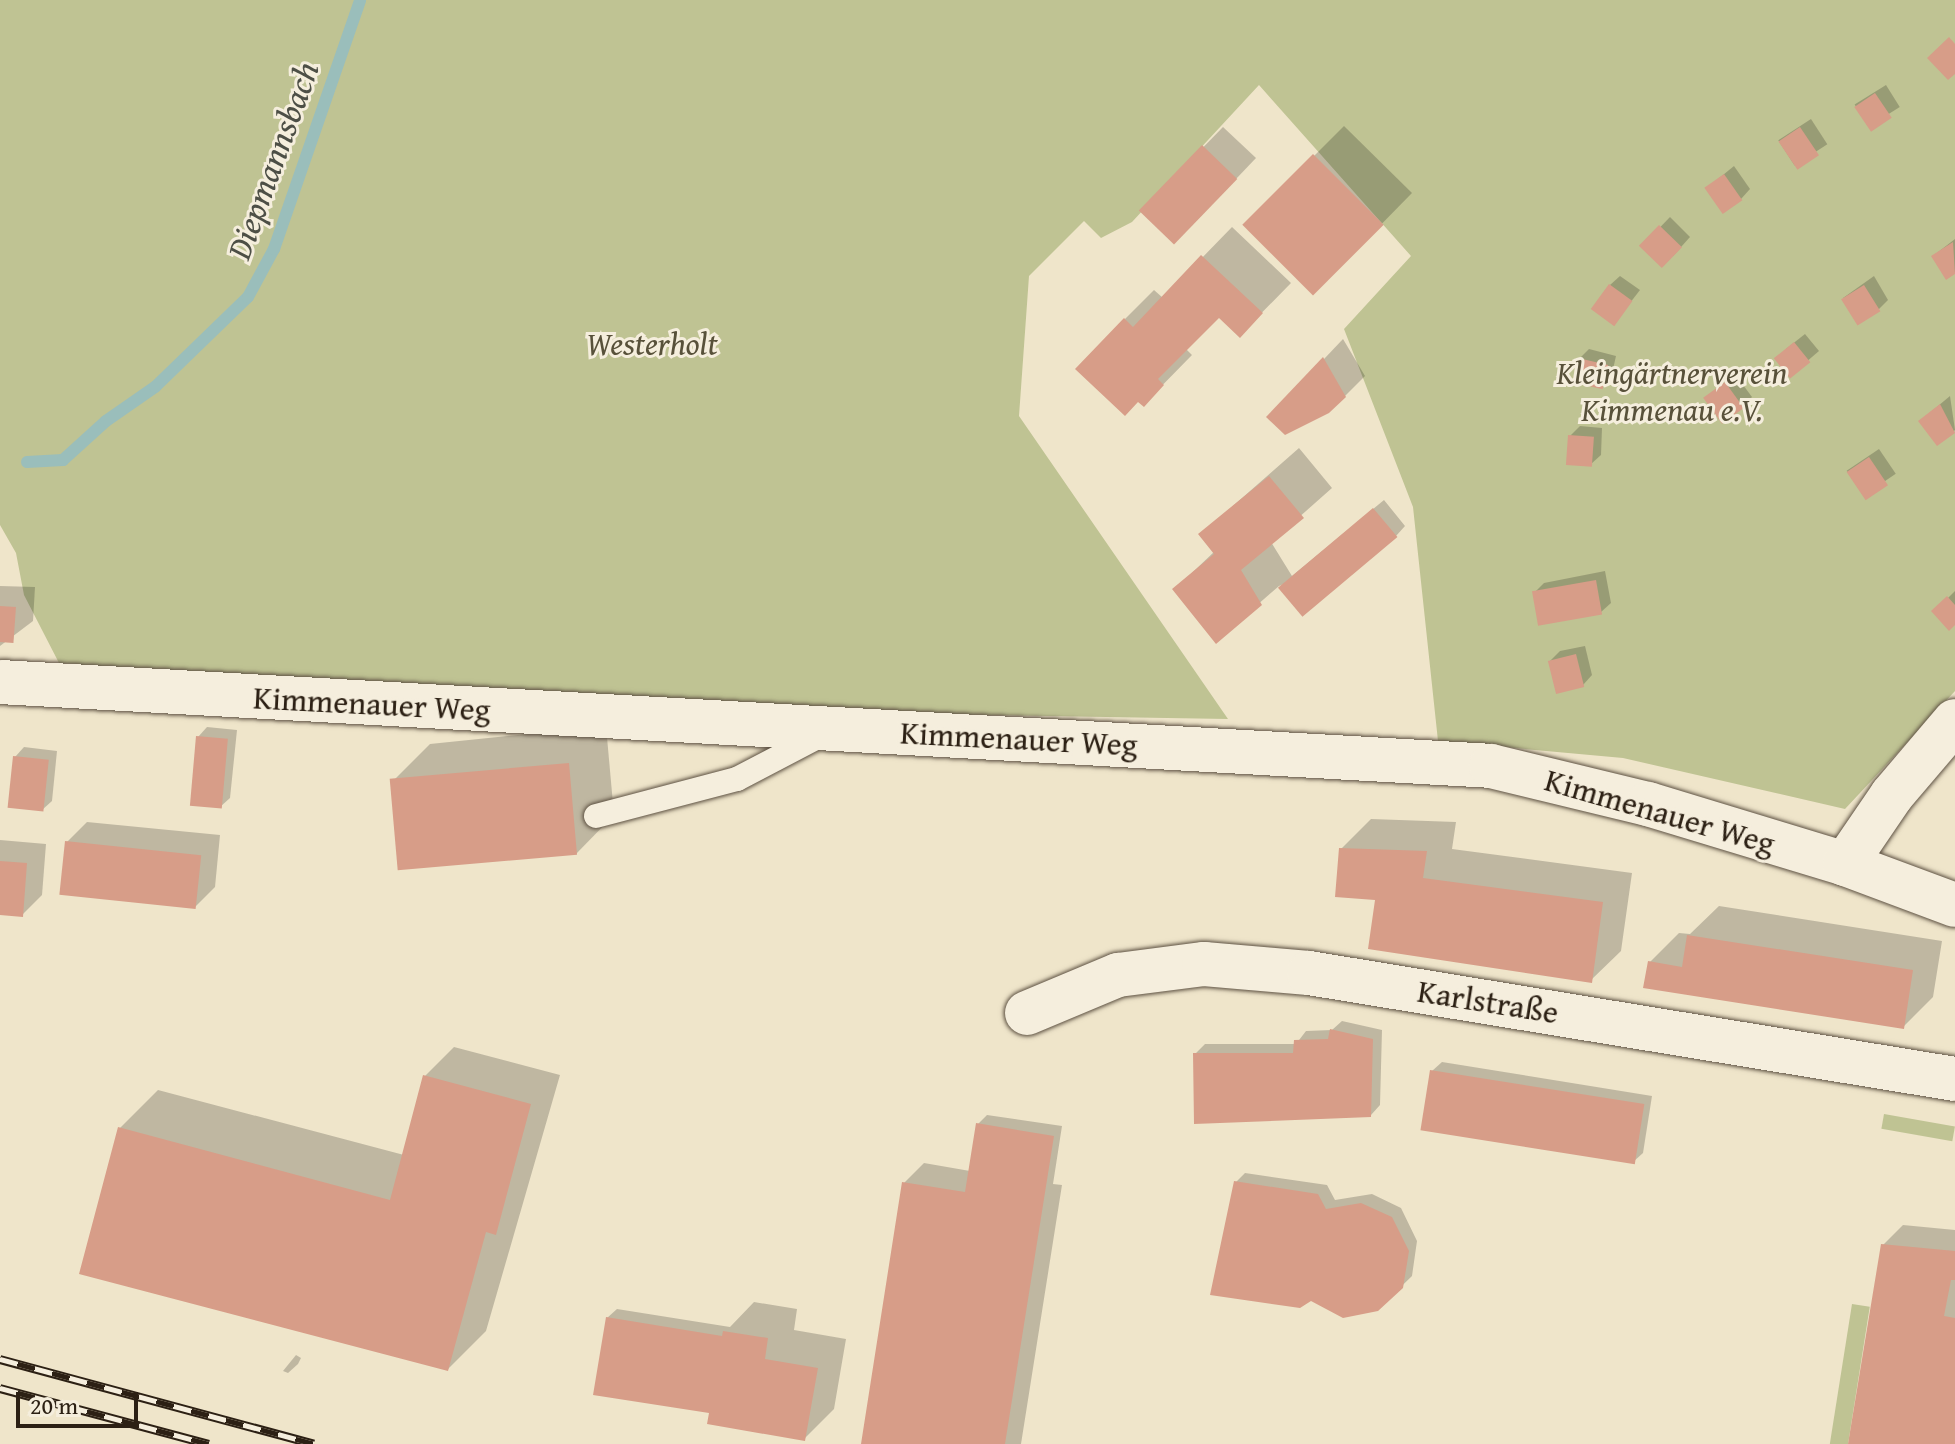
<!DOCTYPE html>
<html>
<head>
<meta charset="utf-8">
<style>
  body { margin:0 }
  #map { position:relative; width:1955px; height:1444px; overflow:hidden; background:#efe5ca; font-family:"Gentium Book Plus",serif }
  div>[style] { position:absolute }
  .green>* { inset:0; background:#bfc393; transform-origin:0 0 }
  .shadow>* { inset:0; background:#0003; transform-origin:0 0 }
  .stream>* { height:12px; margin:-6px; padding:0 6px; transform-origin:6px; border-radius:6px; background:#9abebb }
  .building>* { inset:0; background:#d79d88; transform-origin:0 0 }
  .roads { filter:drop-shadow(0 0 2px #5d5142) drop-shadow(0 0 2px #5d5142) }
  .service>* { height:24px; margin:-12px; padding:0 12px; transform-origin:12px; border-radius:12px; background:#f5eedd }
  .minor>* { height:44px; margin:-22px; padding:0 22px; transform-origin:22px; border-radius:22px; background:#f5eedd }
  .rail>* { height:9px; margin-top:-4.5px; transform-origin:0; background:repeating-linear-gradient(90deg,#f5eedd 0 18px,#2c2014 0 36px); box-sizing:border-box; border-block:2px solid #2c2014 }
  span { translate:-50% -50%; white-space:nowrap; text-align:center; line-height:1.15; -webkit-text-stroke:6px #f5eedd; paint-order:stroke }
  .park-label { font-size:32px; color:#58513a; font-style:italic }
  .street-label { font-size:32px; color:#2c2014 }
  .water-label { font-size:34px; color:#4d4f46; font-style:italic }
  .scale { position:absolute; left:16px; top:1392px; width:122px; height:36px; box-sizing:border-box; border:4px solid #2c2014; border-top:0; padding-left:10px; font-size:24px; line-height:28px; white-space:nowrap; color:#2c2014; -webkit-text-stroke:6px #f5eedd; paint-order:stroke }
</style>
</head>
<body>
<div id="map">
  <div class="green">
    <i style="clip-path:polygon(0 0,1955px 0,1955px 691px,1845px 809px,1623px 758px,1438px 741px,1413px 507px,1344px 329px,1411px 256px,1259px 85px,1132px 222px,1101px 238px,1084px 221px,1029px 276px,1019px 416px,1228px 719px,685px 710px,88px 676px,80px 664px,59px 663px,24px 595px,16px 553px,0 525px)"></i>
    <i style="left:1884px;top:1114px;width:72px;height:15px;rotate:10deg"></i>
    <i style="left:1852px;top:1304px;width:18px;height:142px;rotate:9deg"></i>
  </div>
  <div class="shadow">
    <i style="left:1886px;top:85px;width:26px;height:37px;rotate:58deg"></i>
    <i style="left:1811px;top:119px;width:30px;height:39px;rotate:57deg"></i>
    <i style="clip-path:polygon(1344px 126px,1412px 193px,1314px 293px,1314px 156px)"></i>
    <i style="clip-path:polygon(1223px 127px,1256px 158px,1195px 222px,1142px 210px)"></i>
    <i style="clip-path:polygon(1734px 166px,1750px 189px,1741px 199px,1707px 188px)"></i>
    <i style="clip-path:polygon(1670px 217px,1690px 237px,1673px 256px,1642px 246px)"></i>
    <i style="clip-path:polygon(1232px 227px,1291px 283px,1240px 335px,1219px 315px,1186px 349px,1192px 355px,1144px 404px,1125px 319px,1154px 290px,1163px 298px)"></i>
    <i style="clip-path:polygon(1955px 239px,1955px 272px,1947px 277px,1933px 256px)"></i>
    <i style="clip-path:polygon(1620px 276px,1640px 290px,1623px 312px,1610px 285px)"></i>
    <i style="clip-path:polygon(1874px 276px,1888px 300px,1878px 310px,1843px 298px)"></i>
    <i style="clip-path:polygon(1805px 334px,1819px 351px,1791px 375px,1786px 349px)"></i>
    <i style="clip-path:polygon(1343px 339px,1365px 376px,1345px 396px,1269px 417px)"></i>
    <i style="clip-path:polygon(1589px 349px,1616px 356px,1611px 378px,1601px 388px,1579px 359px)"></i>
    <i style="clip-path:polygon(1735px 374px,1752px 397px,1743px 406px,1705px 398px)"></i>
    <i style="clip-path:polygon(1950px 396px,1955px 430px,1937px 444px,1920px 421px)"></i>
    <i style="clip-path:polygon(1580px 426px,1602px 428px,1601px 455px,1591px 464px,1570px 436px)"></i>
    <i style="clip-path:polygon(1299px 448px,1332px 488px,1271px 542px,1292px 576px,1384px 500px,1405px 526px,1396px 536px,1279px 586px,1216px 641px,1175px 589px,1215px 551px,1201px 534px)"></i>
    <i style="left:1879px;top:449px;width:30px;height:39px;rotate:56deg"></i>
    <i style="clip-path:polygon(1605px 571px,1611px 603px,1601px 612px,1535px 592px,1544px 583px)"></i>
    <i style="clip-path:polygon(0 586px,35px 587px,33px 621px,0 646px)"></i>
    <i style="clip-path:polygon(1955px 591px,1955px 622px,1934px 612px)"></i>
    <i style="clip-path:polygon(1585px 646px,1592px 675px,1583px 685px,1550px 661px,1560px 651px)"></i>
    <i style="clip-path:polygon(606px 726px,614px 815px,576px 854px,392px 782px,430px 744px)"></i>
    <i style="clip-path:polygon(207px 727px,237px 730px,230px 798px,220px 807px,198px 737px)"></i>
    <i style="clip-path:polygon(24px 747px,57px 751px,52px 801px,42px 810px,15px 757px)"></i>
    <i style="clip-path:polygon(1371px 819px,1456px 822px,1452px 849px,1632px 873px,1621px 951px,1591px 980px,1377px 898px,1341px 849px)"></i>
    <i style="clip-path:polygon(87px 822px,220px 835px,215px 887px,195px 907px,67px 842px)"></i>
    <i style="clip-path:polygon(0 840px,46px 844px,42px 895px,22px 915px,0 913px)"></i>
    <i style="clip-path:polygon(1719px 906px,1942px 941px,1933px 997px,1903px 1027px,1650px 962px,1679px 933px,1690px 934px)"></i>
    <i style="clip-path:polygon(1342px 1021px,1382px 1030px,1380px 1105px,1371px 1115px,1195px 1054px,1205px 1044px,1296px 1044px,1306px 1031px,1332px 1030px)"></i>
    <i style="clip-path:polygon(454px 1047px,560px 1075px,486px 1331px,448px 1369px,120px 1128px,158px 1090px,404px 1155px,425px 1076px)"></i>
    <i style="clip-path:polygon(1442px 1062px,1652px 1096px,1643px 1153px,1633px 1162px,1432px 1071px)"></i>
    <i style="clip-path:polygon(987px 1115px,1062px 1126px,1053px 1184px,1062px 1185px,1021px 1444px,863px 1444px,904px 1183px,924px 1163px,970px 1171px,978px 1124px)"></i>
    <i style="clip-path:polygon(1245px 1173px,1327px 1185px,1335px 1200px,1372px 1194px,1401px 1208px,1417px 1241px,1412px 1276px,1377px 1310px,1236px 1182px)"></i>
    <i style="clip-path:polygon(1903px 1225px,1955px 1230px,1955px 1444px,1851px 1444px,1883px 1245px)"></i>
    <i style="clip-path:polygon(754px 1302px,797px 1309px,794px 1330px,846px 1339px,834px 1409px,805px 1438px,711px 1412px,607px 1318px,617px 1309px,730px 1327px)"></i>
    <i style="clip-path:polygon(296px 1355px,301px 1358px,298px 1364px,288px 1373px,283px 1371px)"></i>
  </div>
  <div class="stream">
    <i style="left:27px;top:462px;width:36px;rotate:-3deg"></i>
    <i style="left:63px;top:460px;width:58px;rotate:-42.2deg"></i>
    <i style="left:106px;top:421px;width:60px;rotate:-34.8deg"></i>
    <i style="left:155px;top:387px;width:129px;rotate:-44.1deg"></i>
    <i style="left:248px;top:297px;width:55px;rotate:-61.6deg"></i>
    <i style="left:274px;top:249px;width:263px;rotate:-70.9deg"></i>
  </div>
  <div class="building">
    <i style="clip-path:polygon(1949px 37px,1955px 44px,1955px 74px,1948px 80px,1927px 58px)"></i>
    <i style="left:1875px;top:93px;width:30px;height:25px;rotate:56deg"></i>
    <i style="left:1800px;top:127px;width:34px;height:26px;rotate:56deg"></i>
    <i style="left:1202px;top:145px;width:49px;height:91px;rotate:44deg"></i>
    <i style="left:1313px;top:154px;width:100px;height:100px;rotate:45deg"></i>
    <i style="left:1724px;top:174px;width:32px;height:24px;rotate:55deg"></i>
    <i style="left:1659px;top:225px;width:32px;height:29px;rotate:44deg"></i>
    <i style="clip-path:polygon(1953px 242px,1955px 274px,1946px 280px,1931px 256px)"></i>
    <i style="clip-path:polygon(1201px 255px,1263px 313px,1240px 338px,1219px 318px,1158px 379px,1164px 385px,1144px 407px,1138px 402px,1125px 416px,1075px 369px,1124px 318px,1133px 327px)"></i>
    <i style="left:1609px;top:284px;width:29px;height:31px;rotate:36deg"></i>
    <i style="left:1864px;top:285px;width:31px;height:27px;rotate:58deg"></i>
    <i style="left:1794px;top:342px;width:26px;height:26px;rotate:51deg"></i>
    <i style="clip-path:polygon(1323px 357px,1346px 397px,1329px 413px,1285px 435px,1266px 417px)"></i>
    <i style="left:1578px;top:358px;width:31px;height:25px;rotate:13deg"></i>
    <i style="left:1725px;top:382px;width:32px;height:27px;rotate:54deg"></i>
    <i style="clip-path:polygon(1940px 404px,1955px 433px,1937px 446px,1918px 421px)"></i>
    <i style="left:1568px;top:435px;width:26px;height:30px;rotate:4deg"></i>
    <i style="left:1869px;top:457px;width:34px;height:27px;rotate:56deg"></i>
    <i style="clip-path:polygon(1269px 476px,1304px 518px,1241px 570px,1262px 605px,1216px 644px,1172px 589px,1214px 554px,1198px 534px)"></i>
    <i style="left:1373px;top:508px;width:38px;height:124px;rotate:50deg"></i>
    <i style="left:1596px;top:580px;width:35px;height:65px;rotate:80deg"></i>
    <i style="clip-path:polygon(1947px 596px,1955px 605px,1955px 625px,1949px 631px,1931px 611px)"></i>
    <i style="left:0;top:606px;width:16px;height:36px;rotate:4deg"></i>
    <i style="left:1576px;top:654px;width:34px;height:29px;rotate:76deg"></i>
    <i style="left:196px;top:736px;width:32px;height:70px;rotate:5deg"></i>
    <i style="left:13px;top:756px;width:36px;height:52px;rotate:6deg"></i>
    <i style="left:569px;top:763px;width:92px;height:180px;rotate:85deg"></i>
    <i style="left:65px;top:841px;width:137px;height:54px;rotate:6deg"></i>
    <i style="clip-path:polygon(1339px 848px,1427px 851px,1423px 878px,1603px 902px,1592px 983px,1368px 949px,1375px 900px,1335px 897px)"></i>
    <i style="clip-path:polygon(0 861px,27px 863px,23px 917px,0 915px)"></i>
    <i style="clip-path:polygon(1687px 935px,1913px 970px,1904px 1029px,1643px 988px,1648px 961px,1682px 967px)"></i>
    <i style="clip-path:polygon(1330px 1029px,1373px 1039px,1371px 1117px,1194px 1124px,1193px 1053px,1293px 1053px,1294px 1040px,1328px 1039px)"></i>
    <i style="left:1430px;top:1070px;width:217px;height:61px;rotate:9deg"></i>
    <i style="clip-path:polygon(423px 1075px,531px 1104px,496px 1235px,486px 1232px,448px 1371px,79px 1274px,118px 1127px,390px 1200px)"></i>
    <i style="clip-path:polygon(976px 1123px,1054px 1136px,1005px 1444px,861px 1444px,902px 1182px,965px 1192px)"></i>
    <i style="clip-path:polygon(1234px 1181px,1318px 1194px,1326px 1209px,1361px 1203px,1392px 1217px,1409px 1251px,1403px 1288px,1378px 1311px,1343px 1318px,1311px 1301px,1300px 1308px,1210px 1295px)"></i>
    <i style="clip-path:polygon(1881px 1244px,1955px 1251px,1955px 1280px,1951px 1280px,1944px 1316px,1955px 1318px,1955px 1444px,1848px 1444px)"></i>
    <i style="clip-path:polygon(606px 1317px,722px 1336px,723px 1331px,768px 1338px,765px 1359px,818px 1368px,805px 1441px,707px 1424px,709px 1413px,593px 1395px)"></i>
  </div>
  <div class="roads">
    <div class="service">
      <i style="left:596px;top:816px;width:146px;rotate:-14.7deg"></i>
      <i style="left:737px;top:779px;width:97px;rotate:-27.6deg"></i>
    </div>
    <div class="minor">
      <i style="left:0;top:682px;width:1493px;rotate:3.22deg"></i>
      <i style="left:1491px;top:766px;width:162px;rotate:13.6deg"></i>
      <i style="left:1648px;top:804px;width:206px;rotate:16.9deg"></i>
      <i style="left:1845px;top:864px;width:117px;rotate:20.4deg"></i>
      <i style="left:1845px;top:864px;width:83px;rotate:-55.7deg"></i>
      <i style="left:1892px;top:795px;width:97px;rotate:-49.6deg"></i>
      <i style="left:1027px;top:1013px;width:99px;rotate:-22.7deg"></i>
      <i style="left:1118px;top:975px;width:87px;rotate:-7.3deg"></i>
      <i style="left:1204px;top:964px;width:105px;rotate:4.9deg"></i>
      <i style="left:1309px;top:973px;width:655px;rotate:9.32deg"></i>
    </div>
  </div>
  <div class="rail">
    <i style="left:0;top:1359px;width:325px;rotate:15.1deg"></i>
    <i style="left:0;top:1388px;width:216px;rotate:15deg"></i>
  </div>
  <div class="park-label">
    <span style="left:652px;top:344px">Westerholt</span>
    <span style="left:1672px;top:392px">Kleingärtnerverein<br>Kimmenau e.V.</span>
  </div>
  <div class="street-label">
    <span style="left:372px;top:704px;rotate:3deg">Kimmenauer Weg</span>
    <span style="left:1019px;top:739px;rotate:3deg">Kimmenauer Weg</span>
    <span style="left:1660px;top:812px;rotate:16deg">Kimmenauer Weg</span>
    <span style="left:1488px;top:1002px;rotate:9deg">Karlstraße</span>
  </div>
  <div class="water-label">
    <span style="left:272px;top:160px;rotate:-70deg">Diepmannsbach</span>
  </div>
  <div class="scale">20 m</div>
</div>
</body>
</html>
